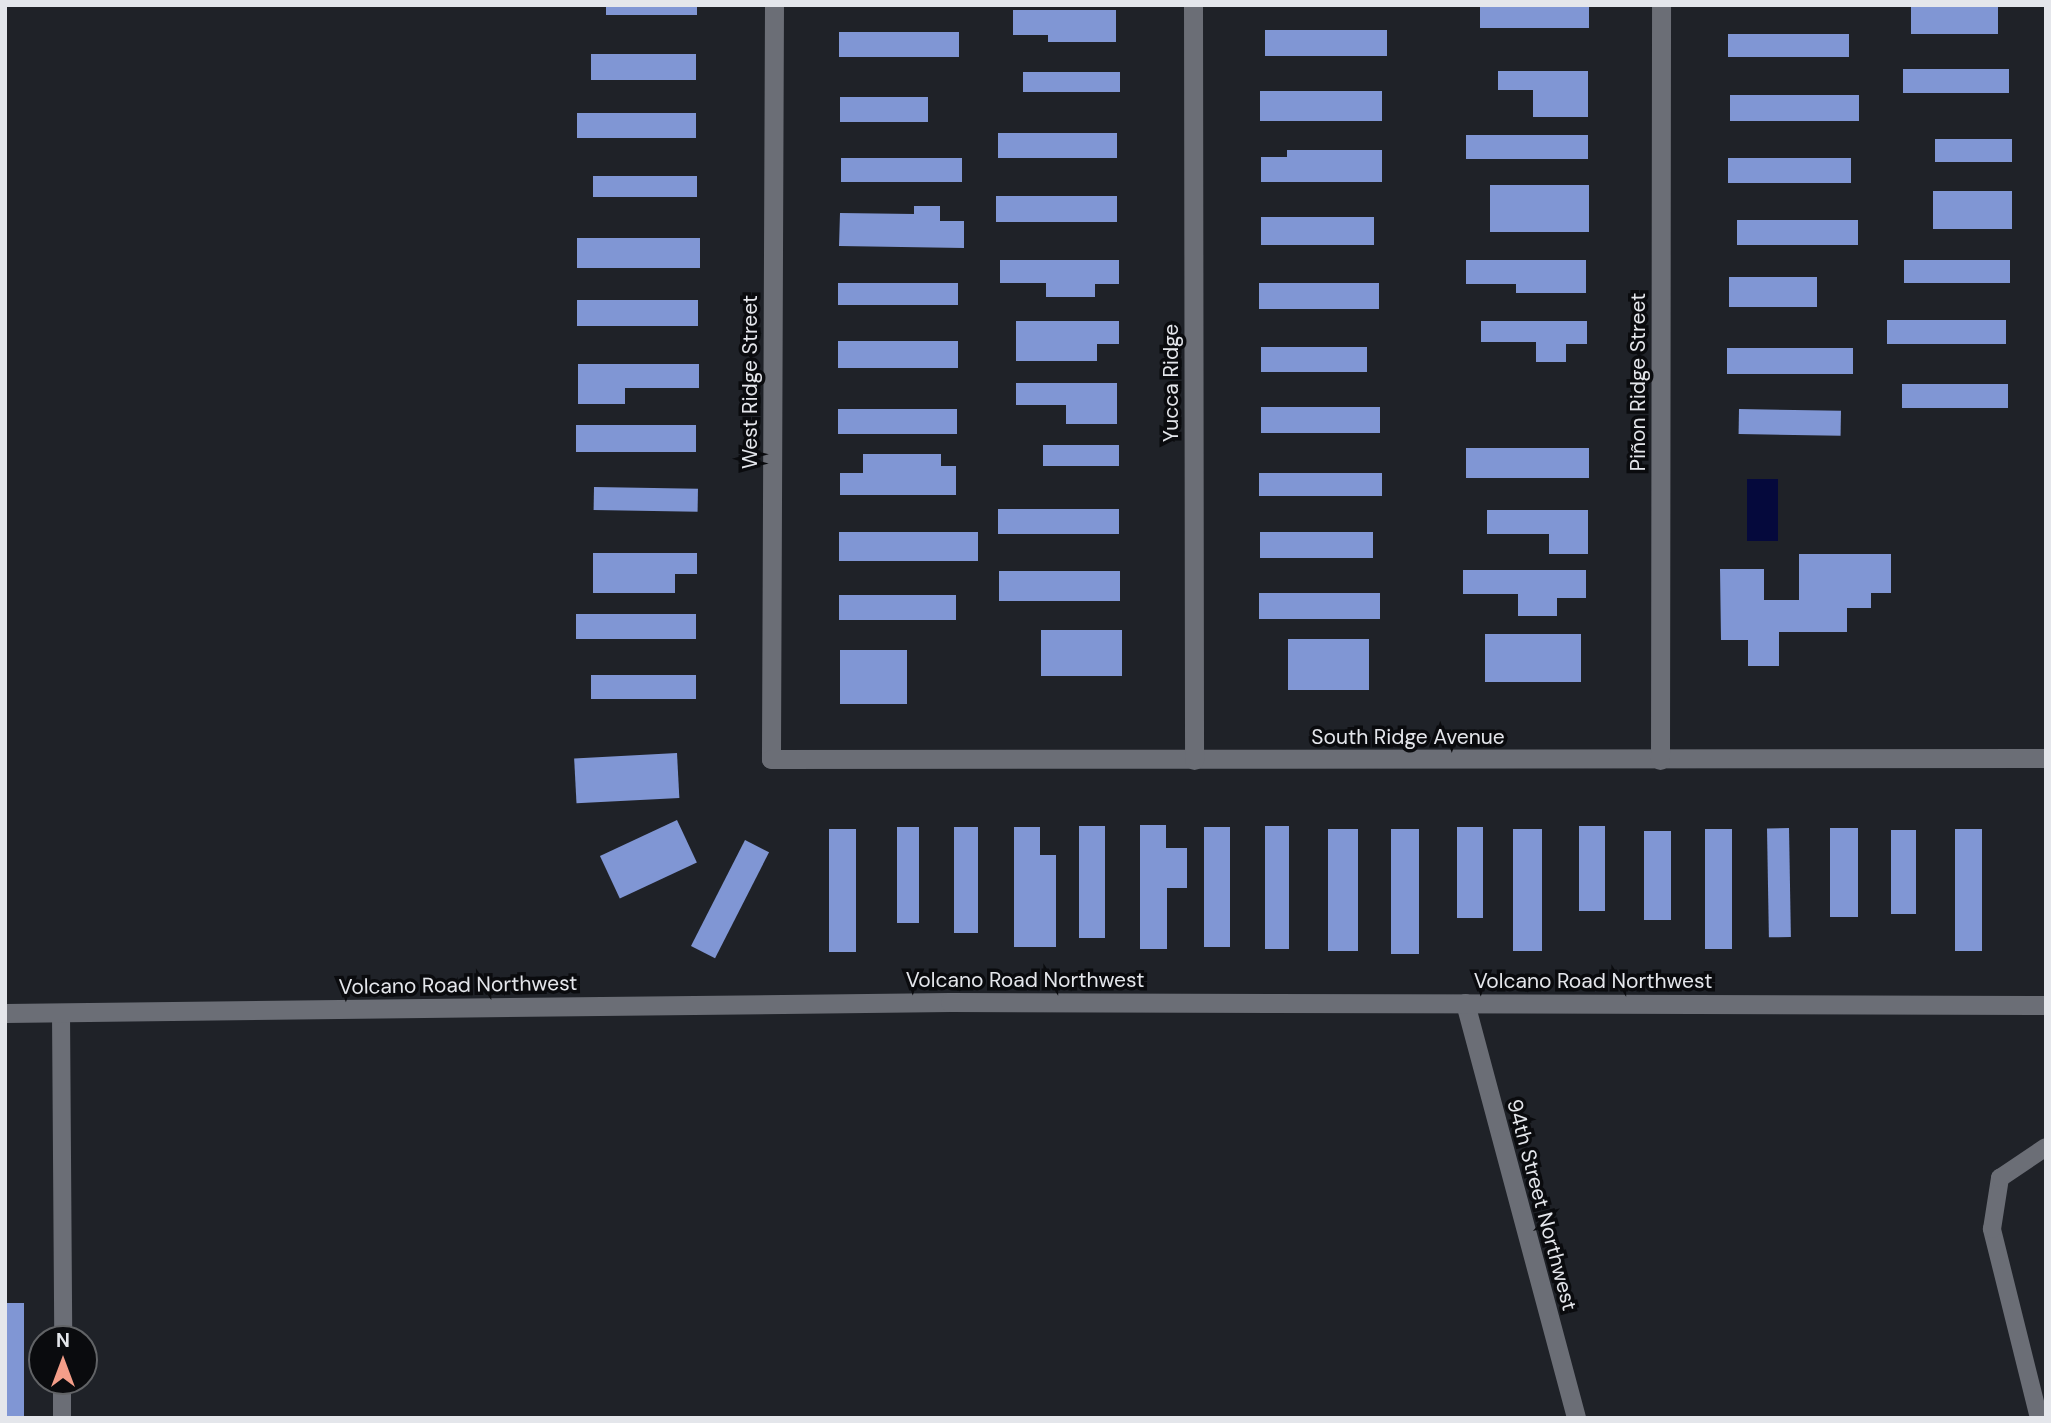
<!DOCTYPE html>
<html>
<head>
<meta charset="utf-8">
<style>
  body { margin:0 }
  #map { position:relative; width:2051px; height:1423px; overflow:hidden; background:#1f2228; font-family:"DM Sans",sans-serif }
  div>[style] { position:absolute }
  .water>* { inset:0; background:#05093c; transform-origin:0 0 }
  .building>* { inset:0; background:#8096d4; transform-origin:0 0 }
  .service>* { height:18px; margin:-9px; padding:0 9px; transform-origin:9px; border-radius:9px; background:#6b6e76 }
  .minor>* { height:19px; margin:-9.5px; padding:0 9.5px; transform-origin:9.5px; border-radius:9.5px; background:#6b6e76 }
  .tertiary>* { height:19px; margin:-9.5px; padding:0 9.5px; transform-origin:9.5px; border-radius:9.5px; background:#6b6e76 }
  span { translate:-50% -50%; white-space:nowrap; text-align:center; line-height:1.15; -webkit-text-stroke:7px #0a0b0e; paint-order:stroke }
  .street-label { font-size:21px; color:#e4e6eb }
  .frame { position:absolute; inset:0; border:7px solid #e4e6eb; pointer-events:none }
  .north { position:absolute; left:28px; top:1325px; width:70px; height:70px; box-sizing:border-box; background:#0a0b0e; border:2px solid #616366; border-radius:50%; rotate:0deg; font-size:19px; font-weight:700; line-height:28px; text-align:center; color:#e4e6eb }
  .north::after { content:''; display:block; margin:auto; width:24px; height:32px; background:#f49e89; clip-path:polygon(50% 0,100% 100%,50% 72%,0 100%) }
</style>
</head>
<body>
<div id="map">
  <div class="water">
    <i style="left:1747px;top:479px;width:31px;height:62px"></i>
  </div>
  <div class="building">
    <i style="left:606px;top:5px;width:91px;height:10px"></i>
    <i style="left:1480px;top:5px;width:109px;height:23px"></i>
    <i style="left:1911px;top:6px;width:87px;height:28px"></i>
    <i style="clip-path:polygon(1013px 10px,1116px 10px,1116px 42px,1048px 42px,1048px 35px,1013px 35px)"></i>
    <i style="left:1265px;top:30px;width:122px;height:26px"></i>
    <i style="left:839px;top:32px;width:120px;height:25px"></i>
    <i style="left:1728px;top:34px;width:121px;height:23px"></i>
    <i style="left:591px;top:54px;width:105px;height:26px"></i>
    <i style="left:1903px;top:69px;width:106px;height:24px"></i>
    <i style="clip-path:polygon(1498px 71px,1588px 71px,1588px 117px,1533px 117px,1533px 90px,1498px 90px)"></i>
    <i style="left:1023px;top:72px;width:97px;height:20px"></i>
    <i style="left:1260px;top:91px;width:122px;height:30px"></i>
    <i style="left:1730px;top:95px;width:129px;height:26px"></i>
    <i style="left:840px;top:97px;width:88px;height:25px"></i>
    <i style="left:577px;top:113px;width:119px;height:25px"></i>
    <i style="left:998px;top:133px;width:119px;height:25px"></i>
    <i style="left:1466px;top:135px;width:122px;height:24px"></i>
    <i style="left:1935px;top:139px;width:77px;height:23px"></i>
    <i style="clip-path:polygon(1287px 150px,1382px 150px,1382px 182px,1261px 182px,1261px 157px,1287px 157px)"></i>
    <i style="left:841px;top:158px;width:121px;height:24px"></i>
    <i style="left:1728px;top:158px;width:123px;height:25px"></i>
    <i style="left:593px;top:176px;width:104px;height:21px"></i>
    <i style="left:1490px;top:185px;width:99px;height:47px"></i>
    <i style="left:1933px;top:191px;width:79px;height:38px"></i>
    <i style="left:996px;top:196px;width:121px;height:26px"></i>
    <i style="clip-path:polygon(914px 206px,940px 206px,940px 221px,964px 221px,964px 248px,839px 246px,840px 213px,914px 214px)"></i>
    <i style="left:1261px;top:217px;width:113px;height:28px"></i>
    <i style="left:1737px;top:220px;width:121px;height:25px"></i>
    <i style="left:577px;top:238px;width:123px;height:30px"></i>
    <i style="clip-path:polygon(1000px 260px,1119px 260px,1119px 284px,1095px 284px,1095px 297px,1046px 297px,1046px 283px,1000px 283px)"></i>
    <i style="clip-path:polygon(1466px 260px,1586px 260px,1586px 293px,1516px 293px,1516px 284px,1466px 284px)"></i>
    <i style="left:2010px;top:260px;width:23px;height:106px;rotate:90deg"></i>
    <i style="left:1729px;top:277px;width:88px;height:30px"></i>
    <i style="left:838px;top:283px;width:120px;height:22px"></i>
    <i style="left:1259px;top:283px;width:120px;height:26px"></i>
    <i style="left:698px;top:300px;width:26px;height:121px;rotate:90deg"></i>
    <i style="left:1887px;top:320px;width:119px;height:24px"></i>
    <i style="clip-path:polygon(1016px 321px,1119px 321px,1119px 344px,1097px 344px,1097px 361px,1016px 361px)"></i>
    <i style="clip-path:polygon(1481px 321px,1587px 321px,1587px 344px,1566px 344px,1566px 362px,1536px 362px,1536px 342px,1481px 342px)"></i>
    <i style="left:838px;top:341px;width:120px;height:27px"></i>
    <i style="left:1261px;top:347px;width:106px;height:25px"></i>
    <i style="left:1727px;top:348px;width:126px;height:26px"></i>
    <i style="clip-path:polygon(578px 364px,699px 364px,699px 388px,625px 388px,625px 404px,578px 404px)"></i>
    <i style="clip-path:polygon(1016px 383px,1117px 383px,1117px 424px,1066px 424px,1066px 405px,1016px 405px)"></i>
    <i style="left:2008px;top:384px;width:24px;height:106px;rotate:90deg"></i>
    <i style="left:1261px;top:407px;width:119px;height:26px"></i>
    <i style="left:838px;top:409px;width:119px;height:25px"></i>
    <i style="left:1739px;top:409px;width:102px;height:25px;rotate:1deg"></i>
    <i style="left:576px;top:425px;width:120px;height:27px"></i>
    <i style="left:1043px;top:445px;width:76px;height:21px"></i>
    <i style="left:1466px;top:448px;width:123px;height:30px"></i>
    <i style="clip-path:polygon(863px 454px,941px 454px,941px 466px,956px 466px,956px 495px,840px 495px,840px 473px,863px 473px)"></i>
    <i style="left:1259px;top:473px;width:123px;height:23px"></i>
    <i style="left:594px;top:487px;width:104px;height:23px;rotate:1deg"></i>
    <i style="left:998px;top:509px;width:121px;height:25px"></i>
    <i style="clip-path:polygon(1487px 510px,1588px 510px,1588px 554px,1549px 554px,1549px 534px,1487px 534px)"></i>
    <i style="left:839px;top:532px;width:139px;height:29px"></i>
    <i style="left:1260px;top:532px;width:113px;height:26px"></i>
    <i style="clip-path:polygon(593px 553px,697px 553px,697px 574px,675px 574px,675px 593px,593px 593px)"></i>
    <i style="clip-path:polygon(1799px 554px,1891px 554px,1891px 593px,1871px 593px,1871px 608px,1847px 608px,1847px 632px,1779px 632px,1779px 666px,1748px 666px,1748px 640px,1721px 640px,1720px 569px,1764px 569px,1764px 600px,1799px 600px)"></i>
    <i style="clip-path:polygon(1463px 570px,1586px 570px,1586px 598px,1557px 598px,1557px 616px,1518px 616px,1518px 594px,1463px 594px)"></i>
    <i style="left:1120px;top:571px;width:30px;height:121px;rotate:90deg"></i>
    <i style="left:1259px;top:593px;width:121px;height:26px"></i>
    <i style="left:839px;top:595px;width:117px;height:25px"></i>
    <i style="left:576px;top:614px;width:120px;height:25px"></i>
    <i style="left:1041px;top:630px;width:81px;height:46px"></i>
    <i style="left:1485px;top:634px;width:96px;height:48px"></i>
    <i style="left:1288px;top:639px;width:81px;height:51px"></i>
    <i style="left:840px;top:650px;width:67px;height:54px"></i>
    <i style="left:591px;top:675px;width:105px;height:24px"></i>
    <i style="left:677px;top:753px;width:45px;height:103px;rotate:87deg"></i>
    <i style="left:677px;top:820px;width:47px;height:85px;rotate:65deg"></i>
    <i style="clip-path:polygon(1140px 825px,1166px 825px,1166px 848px,1187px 848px,1187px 888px,1167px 888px,1167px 949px,1140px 949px)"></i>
    <i style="left:1079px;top:826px;width:26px;height:112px"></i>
    <i style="left:1265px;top:826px;width:24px;height:123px"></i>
    <i style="left:1579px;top:826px;width:26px;height:85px"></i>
    <i style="left:897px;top:827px;width:22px;height:96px"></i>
    <i style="left:954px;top:827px;width:24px;height:106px"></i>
    <i style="clip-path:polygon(1014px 827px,1040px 827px,1040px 855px,1056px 855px,1056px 947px,1014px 947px)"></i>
    <i style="left:1204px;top:827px;width:26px;height:120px"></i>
    <i style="left:1457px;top:827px;width:26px;height:91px"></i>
    <i style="left:1789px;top:828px;width:109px;height:22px;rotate:89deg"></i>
    <i style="left:1830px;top:828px;width:28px;height:89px"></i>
    <i style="left:829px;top:829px;width:27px;height:123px"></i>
    <i style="left:1328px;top:829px;width:30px;height:122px"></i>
    <i style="left:1391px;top:829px;width:28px;height:125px"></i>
    <i style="left:1513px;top:829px;width:29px;height:122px"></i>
    <i style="left:1705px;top:829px;width:27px;height:120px"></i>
    <i style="left:1955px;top:829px;width:27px;height:122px"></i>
    <i style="left:1891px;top:830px;width:25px;height:84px"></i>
    <i style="left:1644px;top:831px;width:27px;height:89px"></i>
    <i style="left:745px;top:840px;width:27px;height:119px;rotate:27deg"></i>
    <i style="left:5px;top:1303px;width:19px;height:115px"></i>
  </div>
  <div class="service">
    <i style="left:61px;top:1013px;width:326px;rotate:89.6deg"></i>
    <i style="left:62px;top:1418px;width:37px;rotate:-90deg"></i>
    <i style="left:2039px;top:1418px;width:195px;rotate:-104deg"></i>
    <i style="left:1992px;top:1229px;width:52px;rotate:-81.1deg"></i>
    <i style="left:2000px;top:1178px;width:55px;rotate:-34deg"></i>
  </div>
  <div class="minor">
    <i style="left:774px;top:5px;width:754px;rotate:90.23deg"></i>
    <i style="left:771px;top:759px;width:1275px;rotate:-0.04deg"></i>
    <i style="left:1193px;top:5px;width:755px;rotate:89.92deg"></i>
    <i style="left:1660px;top:760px;width:755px;rotate:-89.92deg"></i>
    <i style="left:1465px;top:1003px;width:430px;rotate:75deg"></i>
  </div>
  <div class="tertiary">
    <i style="left:5px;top:1013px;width:945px;rotate:-0.67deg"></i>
    <i style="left:950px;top:1002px;width:1096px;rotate:0.16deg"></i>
  </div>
  <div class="street-label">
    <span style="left:750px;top:382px;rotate:-90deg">West Ridge Street</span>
    <span style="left:1638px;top:382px;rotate:-90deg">Piñon Ridge Street</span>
    <span style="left:1171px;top:383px;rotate:-90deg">Yucca Ridge</span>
    <span style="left:1408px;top:737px">South Ridge Avenue</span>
    <span style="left:1025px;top:980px">Volcano Road Northwest</span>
    <span style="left:1593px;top:981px">Volcano Road Northwest</span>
    <span style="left:458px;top:985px;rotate:-1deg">Volcano Road Northwest</span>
    <span style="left:1542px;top:1205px;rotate:75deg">94th Street Northwest</span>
  </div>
  <div class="frame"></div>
  <div class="north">N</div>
</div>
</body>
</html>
